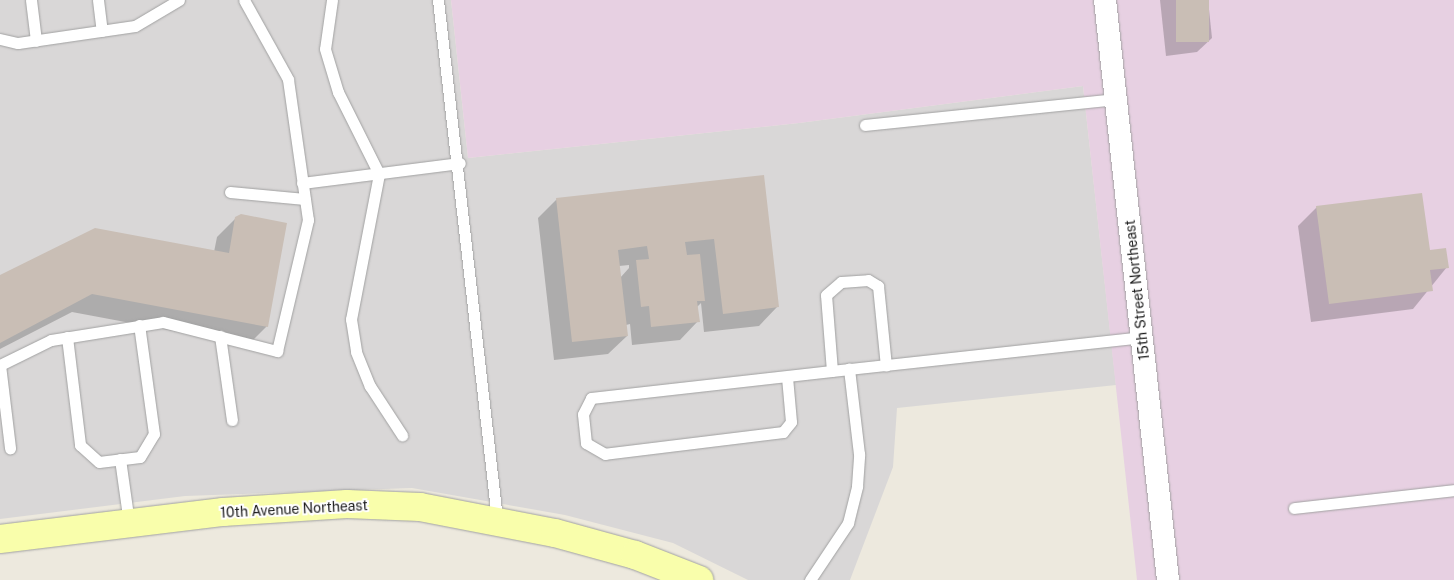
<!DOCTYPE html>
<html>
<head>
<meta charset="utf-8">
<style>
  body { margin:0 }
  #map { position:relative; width:1454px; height:580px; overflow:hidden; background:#ede9de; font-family:"Public Sans",sans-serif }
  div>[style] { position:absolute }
  .residential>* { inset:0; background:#d9d7d7 }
  .industrial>* { inset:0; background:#e7d0e2 }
  .shadow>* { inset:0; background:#0003 }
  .building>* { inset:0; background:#c9beb5; transform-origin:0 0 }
  .roads { filter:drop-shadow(0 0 1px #a1a1a1) drop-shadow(0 0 1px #a1a1a1) }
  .lane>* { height:11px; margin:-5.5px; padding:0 5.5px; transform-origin:5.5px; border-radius:5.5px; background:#fff }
  .street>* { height:22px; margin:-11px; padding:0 11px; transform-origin:11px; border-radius:11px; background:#fff }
  .secondary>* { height:28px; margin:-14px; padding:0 14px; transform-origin:14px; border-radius:14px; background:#f9feab }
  span { translate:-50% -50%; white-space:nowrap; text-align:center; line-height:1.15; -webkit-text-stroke:4px #fff; paint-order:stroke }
  .street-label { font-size:14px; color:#1a1a1a }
</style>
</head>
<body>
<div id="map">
  <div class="residential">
    <i style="clip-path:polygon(0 0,451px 0,468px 158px,799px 123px,1083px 86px,1116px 385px,897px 408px,893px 467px,850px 580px,748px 580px,673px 543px,565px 515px,412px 488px,185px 496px,0 519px)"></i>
  </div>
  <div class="industrial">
    <i style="clip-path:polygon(451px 0,1454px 0,1454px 580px,1137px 580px,1083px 86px,799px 123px,468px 158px)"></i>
  </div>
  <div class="shadow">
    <i style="clip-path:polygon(1160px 0,1208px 0,1212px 38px,1197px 52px,1166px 56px)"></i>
    <i style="clip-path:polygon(evenodd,763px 176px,777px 307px,759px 326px,704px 332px,701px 303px,697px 307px,698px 321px,680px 340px,632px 345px,630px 324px,626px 325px,627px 336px,608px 354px,554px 360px,538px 218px,557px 199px,763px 176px,629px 265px,629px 268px,620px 278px,619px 266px,629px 265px)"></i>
    <i style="clip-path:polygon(1317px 207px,1429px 252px,1447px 267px,1413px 309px,1311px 322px,1298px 226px)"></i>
    <i style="clip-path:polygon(236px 218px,267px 326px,248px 345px,72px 312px,0 349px,0 276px,214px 252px,217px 237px)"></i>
  </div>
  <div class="building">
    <i style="left:1176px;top:0;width:33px;height:42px"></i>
    <i style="clip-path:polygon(764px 175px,779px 307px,723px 314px,714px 239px,685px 242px,687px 255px,700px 254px,705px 301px,697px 301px,700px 322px,651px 327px,649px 306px,641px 307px,636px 260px,649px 259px,647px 246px,618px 250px,628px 336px,572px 342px,556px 198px)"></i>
    <i style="clip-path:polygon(1422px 193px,1430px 250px,1446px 248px,1449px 268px,1430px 270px,1433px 291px,1329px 304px,1316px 206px)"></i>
    <i style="clip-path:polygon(241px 214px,287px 223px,268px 327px,92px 294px,0 343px,0 275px,95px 228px,229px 253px,235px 217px)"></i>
  </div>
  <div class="roads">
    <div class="lane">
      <i style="left:31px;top:0;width:41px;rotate:83deg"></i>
      <i style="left:98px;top:0;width:31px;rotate:83deg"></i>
      <i style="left:332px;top:0;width:49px;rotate:98.1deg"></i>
      <i style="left:325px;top:49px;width:45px;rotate:73.2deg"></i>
      <i style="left:338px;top:92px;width:92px;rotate:63.4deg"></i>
      <i style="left:379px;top:174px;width:148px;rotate:100.9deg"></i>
      <i style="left:351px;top:319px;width:33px;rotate:81deg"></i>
      <i style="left:356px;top:352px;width:37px;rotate:68deg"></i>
      <i style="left:370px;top:386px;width:59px;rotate:56.9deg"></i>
      <i style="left:438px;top:0;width:522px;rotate:83.51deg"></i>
      <i style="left:0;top:39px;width:18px;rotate:13deg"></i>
      <i style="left:18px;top:43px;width:118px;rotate:-8.3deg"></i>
      <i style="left:135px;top:26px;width:51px;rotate:-30.6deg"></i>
      <i style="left:865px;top:125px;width:252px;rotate:-5.9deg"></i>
      <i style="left:302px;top:183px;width:159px;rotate:-7.2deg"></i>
      <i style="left:230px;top:192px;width:75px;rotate:5.3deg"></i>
      <i style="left:220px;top:336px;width:85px;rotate:81.9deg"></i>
      <i style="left:67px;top:337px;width:109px;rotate:83.1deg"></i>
      <i style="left:80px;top:445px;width:25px;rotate:42deg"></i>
      <i style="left:99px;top:462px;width:41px;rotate:-7deg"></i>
      <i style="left:140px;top:457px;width:27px;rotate:-59deg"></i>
      <i style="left:154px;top:434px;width:110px;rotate:-97.8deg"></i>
      <i style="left:0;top:365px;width:57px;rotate:-26.1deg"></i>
      <i style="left:51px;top:340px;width:113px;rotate:-9.1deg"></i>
      <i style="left:163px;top:322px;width:118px;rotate:14.3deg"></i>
      <i style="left:277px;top:351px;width:135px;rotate:-76.7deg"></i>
      <i style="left:308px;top:220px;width:142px;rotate:-98.1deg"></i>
      <i style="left:288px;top:79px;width:90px;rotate:-119.1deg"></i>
      <i style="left:0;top:365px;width:84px;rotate:83.1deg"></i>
      <i style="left:832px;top:371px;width:76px;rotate:-94.5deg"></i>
      <i style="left:826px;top:295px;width:20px;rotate:-41deg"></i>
      <i style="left:841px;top:282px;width:27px;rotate:-4deg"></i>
      <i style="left:868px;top:280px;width:12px;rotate:31deg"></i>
      <i style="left:878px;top:286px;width:80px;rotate:84.3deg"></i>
      <i style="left:787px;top:377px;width:45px;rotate:84.9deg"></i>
      <i style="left:791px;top:422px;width:13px;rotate:129deg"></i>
      <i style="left:783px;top:432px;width:179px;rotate:173deg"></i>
      <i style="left:605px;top:454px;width:22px;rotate:-150deg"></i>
      <i style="left:586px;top:443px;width:29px;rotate:-96deg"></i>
      <i style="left:583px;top:414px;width:18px;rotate:-63deg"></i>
      <i style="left:591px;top:398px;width:260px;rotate:-6.4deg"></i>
      <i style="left:120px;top:459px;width:65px;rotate:82deg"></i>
      <i style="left:1294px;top:508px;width:161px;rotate:-6.4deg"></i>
      <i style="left:810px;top:580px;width:69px;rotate:-56.3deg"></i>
      <i style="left:848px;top:523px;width:38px;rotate:-76deg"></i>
      <i style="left:857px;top:486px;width:32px;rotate:-86deg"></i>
      <i style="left:859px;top:454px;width:86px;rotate:-96.7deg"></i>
      <i style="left:849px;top:369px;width:295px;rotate:-6.2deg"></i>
    </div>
    <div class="street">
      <i style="left:1105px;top:0;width:583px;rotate:83.8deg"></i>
    </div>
    <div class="secondary">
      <i style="left:0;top:539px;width:225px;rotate:-6.9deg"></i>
      <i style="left:223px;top:512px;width:124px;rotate:-3.7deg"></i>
      <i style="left:347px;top:504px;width:73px;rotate:2.4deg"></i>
      <i style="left:420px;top:507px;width:137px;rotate:10.9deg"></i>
      <i style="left:555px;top:533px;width:83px;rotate:15.4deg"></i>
      <i style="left:635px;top:555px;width:69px;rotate:21.3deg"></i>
    </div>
  </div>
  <div class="street-label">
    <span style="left:1137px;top:290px;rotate:-96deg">15th Street Northeast</span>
    <span style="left:294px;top:509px;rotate:-3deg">10th Avenue Northeast</span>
  </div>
</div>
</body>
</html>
